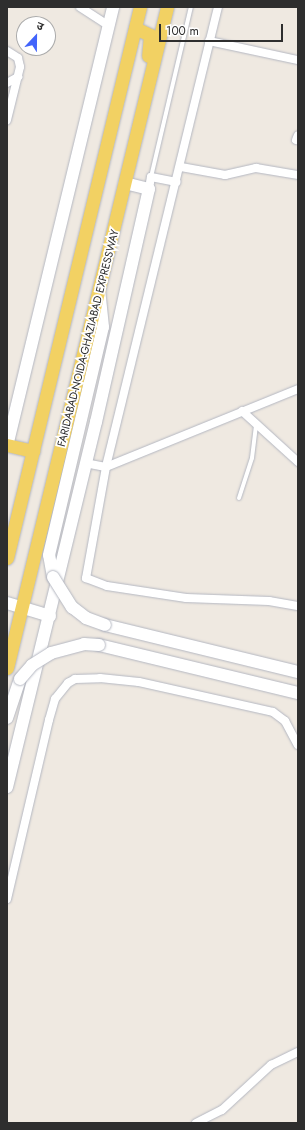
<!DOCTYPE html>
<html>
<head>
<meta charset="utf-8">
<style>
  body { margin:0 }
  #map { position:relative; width:305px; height:1130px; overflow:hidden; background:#efe9e1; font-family:Jost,"Noto Sans Devanagari",sans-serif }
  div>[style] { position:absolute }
  .roads { filter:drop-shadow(0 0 1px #b4b7c1) drop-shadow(0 0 1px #b4b7c1) }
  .lane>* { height:4px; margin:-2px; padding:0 2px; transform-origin:2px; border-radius:2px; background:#fff }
  .street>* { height:8px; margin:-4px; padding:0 4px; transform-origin:4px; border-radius:4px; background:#fff }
  .secondary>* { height:12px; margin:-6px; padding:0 6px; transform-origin:6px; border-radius:6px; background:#fff }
  .primary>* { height:13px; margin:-6.5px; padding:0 6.5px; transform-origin:6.5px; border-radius:6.5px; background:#f2d163 }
  .bridges { filter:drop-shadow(0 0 1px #b4b7c1) drop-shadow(0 0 1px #b4b7c1) }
  .secondary-bridge>* { height:12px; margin:-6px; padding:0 6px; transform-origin:6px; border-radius:6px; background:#fff }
  span { translate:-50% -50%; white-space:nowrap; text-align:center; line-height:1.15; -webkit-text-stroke:3.5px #fff; paint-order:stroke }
  .street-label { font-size:11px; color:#2e2e2e }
  .frame { position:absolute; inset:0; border:8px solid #2e2e2e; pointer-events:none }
  .north { position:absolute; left:16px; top:16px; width:40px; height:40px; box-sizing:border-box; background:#fff; border:1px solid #ababab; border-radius:50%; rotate:22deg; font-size:11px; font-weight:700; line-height:16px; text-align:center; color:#2e2e2e }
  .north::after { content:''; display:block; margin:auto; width:14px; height:18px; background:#4264fb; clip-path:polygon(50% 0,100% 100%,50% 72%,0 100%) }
  .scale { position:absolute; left:159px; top:24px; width:124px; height:18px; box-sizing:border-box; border:2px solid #2e2e2e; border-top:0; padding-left:5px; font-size:12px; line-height:14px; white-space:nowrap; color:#2e2e2e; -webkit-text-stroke:3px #fff; paint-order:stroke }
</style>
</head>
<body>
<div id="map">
  <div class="roads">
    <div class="lane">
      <i style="left:151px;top:177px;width:175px;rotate:-76.8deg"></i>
      <i style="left:239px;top:498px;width:42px;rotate:-72deg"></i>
      <i style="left:252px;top:458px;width:34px;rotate:-83deg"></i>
    </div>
    <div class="street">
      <i style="left:80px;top:7px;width:33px;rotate:33deg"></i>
      <i style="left:218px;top:7px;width:473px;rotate:103.7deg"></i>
      <i style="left:106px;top:467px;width:113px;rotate:100.2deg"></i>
      <i style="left:86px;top:578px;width:22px;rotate:21deg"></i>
      <i style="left:107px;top:586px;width:80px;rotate:8.6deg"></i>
      <i style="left:186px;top:598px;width:83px;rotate:2.1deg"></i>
      <i style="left:269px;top:601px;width:29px;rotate:10deg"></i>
      <i style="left:209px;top:41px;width:91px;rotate:12.1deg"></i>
      <i style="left:7px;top:51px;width:13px;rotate:32deg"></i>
      <i style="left:18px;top:58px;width:9px;rotate:77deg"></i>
      <i style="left:20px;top:67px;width:55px;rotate:103.8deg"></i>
      <i style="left:7px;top:83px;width:13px;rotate:-29deg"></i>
      <i style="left:296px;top:140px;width:5px;rotate:-68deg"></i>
      <i style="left:181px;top:167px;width:45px;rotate:10.3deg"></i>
      <i style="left:225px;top:175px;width:32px;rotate:-13deg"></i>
      <i style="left:256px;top:168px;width:43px;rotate:9.5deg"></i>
      <i style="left:149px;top:189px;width:12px;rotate:-81deg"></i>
      <i style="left:151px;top:177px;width:26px;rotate:11deg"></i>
      <i style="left:242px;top:411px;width:76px;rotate:42.3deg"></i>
      <i style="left:85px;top:463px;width:21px;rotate:11deg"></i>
      <i style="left:106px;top:467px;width:207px;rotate:-22.1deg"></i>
      <i style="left:7px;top:899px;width:184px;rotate:-76.8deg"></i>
      <i style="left:49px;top:720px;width:22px;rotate:-74deg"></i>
      <i style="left:55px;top:699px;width:21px;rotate:-51deg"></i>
      <i style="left:68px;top:683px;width:8px;rotate:-30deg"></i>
      <i style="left:75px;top:679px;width:25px;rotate:-2deg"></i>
      <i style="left:100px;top:678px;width:39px;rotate:6deg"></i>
      <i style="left:139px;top:682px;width:137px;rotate:12.6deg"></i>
      <i style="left:273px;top:712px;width:15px;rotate:37deg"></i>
      <i style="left:285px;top:721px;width:27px;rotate:62deg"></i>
      <i style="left:196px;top:1123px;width:29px;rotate:-27deg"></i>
      <i style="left:222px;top:1110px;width:67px;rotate:-42.6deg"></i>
      <i style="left:271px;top:1065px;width:30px;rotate:-26deg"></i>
    </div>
    <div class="secondary">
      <i style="left:7px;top:446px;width:452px;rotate:-76.4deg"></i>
      <i style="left:53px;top:577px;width:22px;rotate:-100deg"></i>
      <i style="left:49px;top:555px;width:234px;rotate:-76.7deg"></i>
      <i style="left:103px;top:327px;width:37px;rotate:-96deg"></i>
      <i style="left:7px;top:603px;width:45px;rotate:16.8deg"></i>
      <i style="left:105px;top:625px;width:199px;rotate:13.7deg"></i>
      <i style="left:99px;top:645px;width:205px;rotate:13.6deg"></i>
      <i style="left:7px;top:718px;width:41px;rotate:-71.6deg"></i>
      <i style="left:7px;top:787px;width:376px;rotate:-76.3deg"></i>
      <i style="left:96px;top:422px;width:239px;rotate:-77.2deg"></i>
      <i style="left:149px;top:189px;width:25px;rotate:-166deg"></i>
    </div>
    <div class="primary">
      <i style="left:135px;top:28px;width:17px;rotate:25deg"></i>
      <i style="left:150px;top:35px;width:21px;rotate:95deg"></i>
      <i style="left:7px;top:445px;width:27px;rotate:13deg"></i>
      <i style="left:7px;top:558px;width:567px;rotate:-76.43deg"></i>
      <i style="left:7px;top:668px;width:680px;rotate:-76.39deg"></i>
    </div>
  </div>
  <div class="bridges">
    <div class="secondary-bridge">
      <i style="left:53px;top:577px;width:36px;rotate:58deg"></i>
      <i style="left:72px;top:607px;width:18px;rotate:38deg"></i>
      <i style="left:86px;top:618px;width:20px;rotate:20deg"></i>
      <i style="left:20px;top:679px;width:18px;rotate:-49deg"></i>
      <i style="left:32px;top:665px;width:22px;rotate:-32deg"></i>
      <i style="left:51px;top:653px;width:34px;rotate:-15deg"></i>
      <i style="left:84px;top:644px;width:15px;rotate:4deg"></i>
    </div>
  </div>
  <div class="street-label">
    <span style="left:88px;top:338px;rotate:-76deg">FARIDABAD-NOIDA-GHAZIABAD EXPRESSWAY</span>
  </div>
  <div class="frame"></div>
  <div class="north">उ</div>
  <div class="scale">100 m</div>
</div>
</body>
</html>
